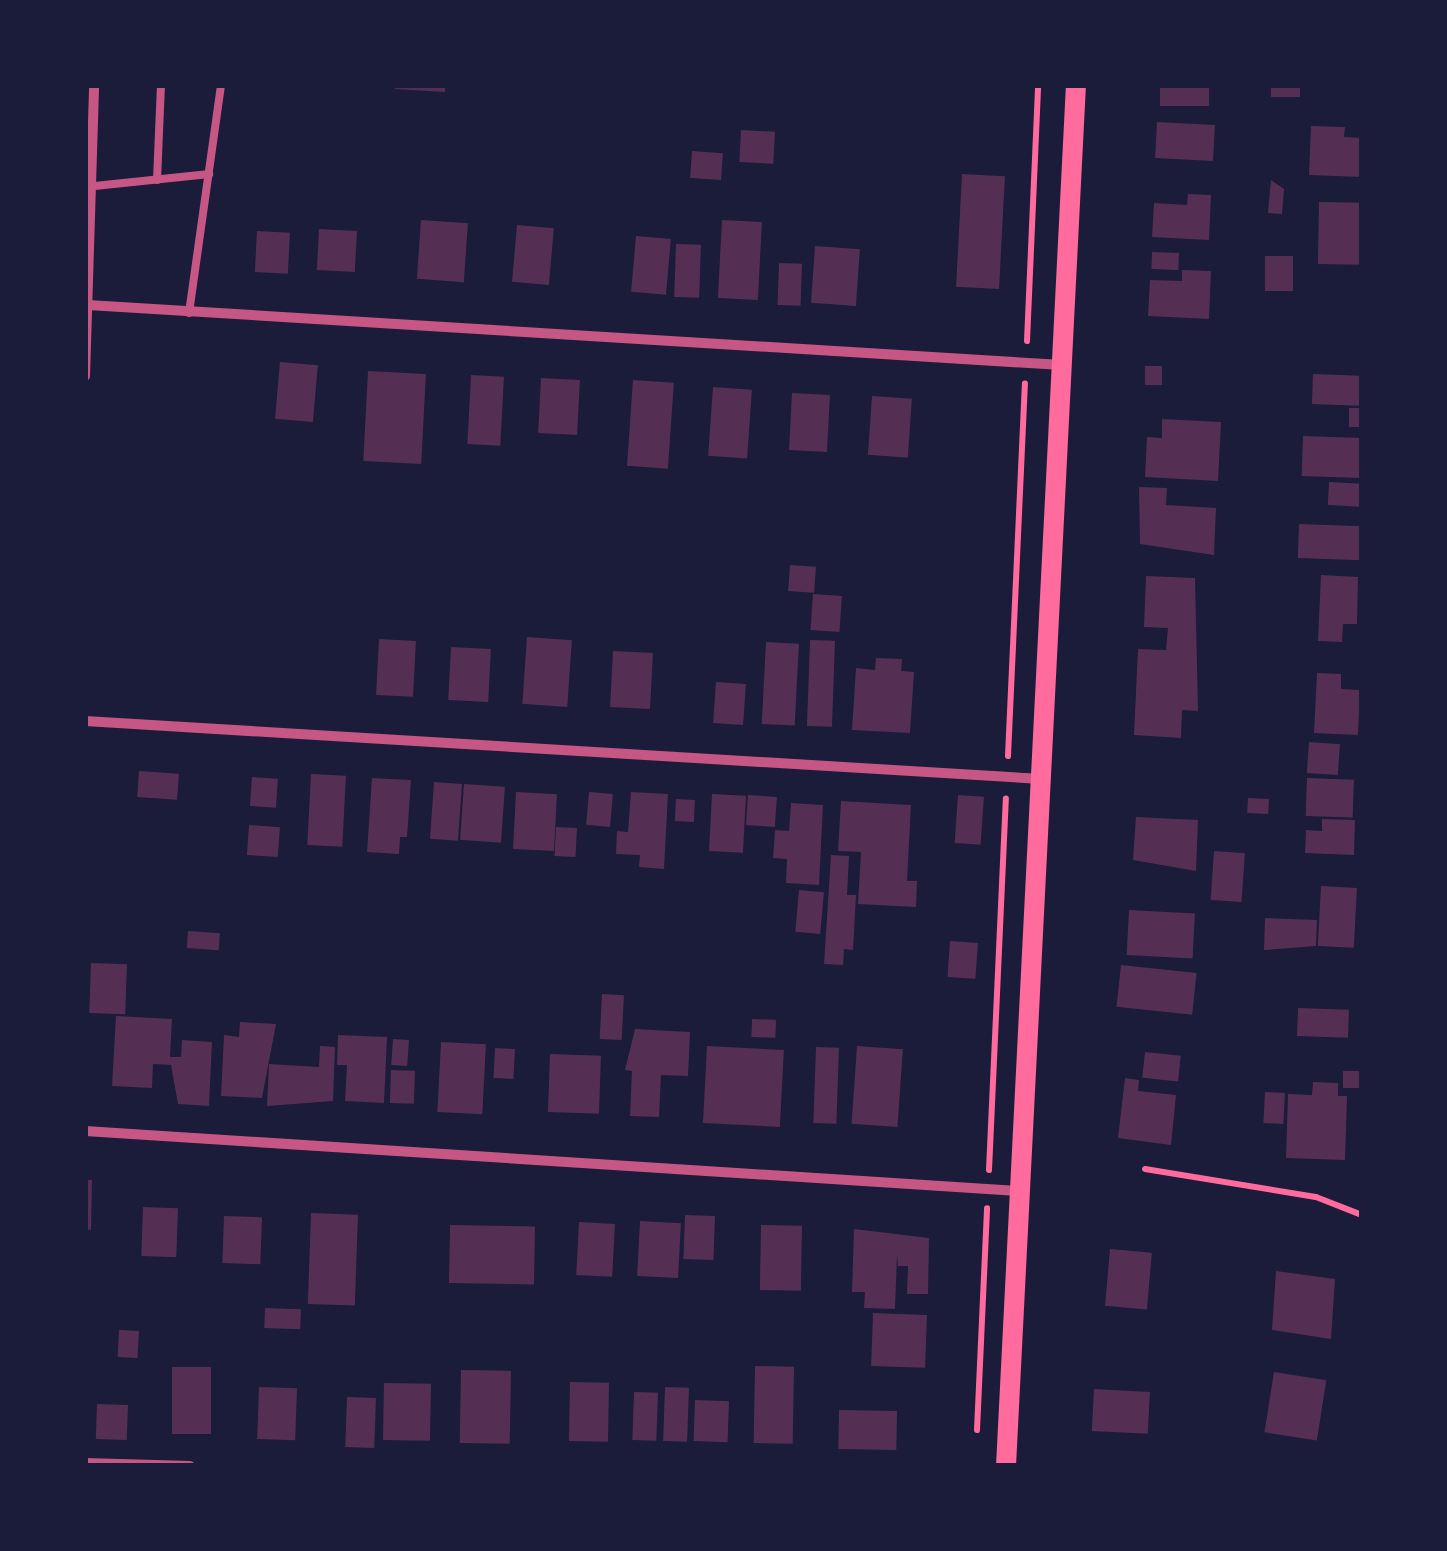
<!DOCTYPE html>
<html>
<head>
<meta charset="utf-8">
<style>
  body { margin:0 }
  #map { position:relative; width:1447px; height:1551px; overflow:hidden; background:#1b1b3a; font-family:"DM Sans",sans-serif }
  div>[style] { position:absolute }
  .building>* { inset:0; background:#542f53; transform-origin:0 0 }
  .path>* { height:6px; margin:-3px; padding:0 3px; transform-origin:3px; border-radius:3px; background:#ff6b9d }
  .service>* { height:8px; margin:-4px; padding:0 4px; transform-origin:4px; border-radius:4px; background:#c65784 }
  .minor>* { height:10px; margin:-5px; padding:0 5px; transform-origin:5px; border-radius:5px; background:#c65784 }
  .secondary>* { height:20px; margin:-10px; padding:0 10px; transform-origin:10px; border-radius:10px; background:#ff6b9d }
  span { translate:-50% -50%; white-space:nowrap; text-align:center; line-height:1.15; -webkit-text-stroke:8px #1b1b3a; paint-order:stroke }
  .frame { position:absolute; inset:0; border:88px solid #1b1b3a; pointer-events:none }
</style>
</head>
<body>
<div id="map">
  <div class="building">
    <i style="clip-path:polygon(396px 85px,445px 85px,445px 92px,395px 89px)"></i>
    <i style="left:1160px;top:85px;width:49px;height:21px"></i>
    <i style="left:1271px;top:85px;width:29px;height:12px"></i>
    <i style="left:1157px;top:122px;width:58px;height:36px;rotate:3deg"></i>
    <i style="clip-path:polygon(1311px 126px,1345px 127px,1344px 137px,1362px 138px,1362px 177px,1309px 175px)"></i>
    <i style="left:741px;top:130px;width:34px;height:32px;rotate:3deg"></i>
    <i style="left:692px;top:151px;width:31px;height:27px;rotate:4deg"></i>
    <i style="left:962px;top:174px;width:43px;height:113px;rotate:3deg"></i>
    <i style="clip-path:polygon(1271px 180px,1284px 189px,1282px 214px,1268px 213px)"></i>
    <i style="clip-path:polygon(1188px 194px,1211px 195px,1209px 240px,1152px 237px,1154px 203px,1187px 205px)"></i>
    <i style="left:1319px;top:202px;width:43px;height:62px;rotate:1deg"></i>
    <i style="left:421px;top:220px;width:47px;height:59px;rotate:4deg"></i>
    <i style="left:722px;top:220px;width:40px;height:78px;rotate:3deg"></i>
    <i style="left:517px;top:225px;width:37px;height:57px;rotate:5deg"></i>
    <i style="left:319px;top:229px;width:38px;height:41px;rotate:3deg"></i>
    <i style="left:257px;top:231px;width:33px;height:41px;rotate:3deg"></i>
    <i style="left:636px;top:236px;width:35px;height:56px;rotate:5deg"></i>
    <i style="left:676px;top:244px;width:25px;height:53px;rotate:2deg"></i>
    <i style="left:815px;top:246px;width:45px;height:57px;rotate:4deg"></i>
    <i style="left:1152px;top:252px;width:27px;height:17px;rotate:2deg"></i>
    <i style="left:1265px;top:256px;width:28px;height:35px"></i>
    <i style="left:779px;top:263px;width:23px;height:42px;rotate:2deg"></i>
    <i style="clip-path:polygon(1182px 270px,1211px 271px,1209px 319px,1148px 316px,1150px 280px,1182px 281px)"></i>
    <i style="left:280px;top:362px;width:38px;height:57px;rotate:5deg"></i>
    <i style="left:1145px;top:366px;width:17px;height:19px"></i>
    <i style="left:368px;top:371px;width:58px;height:90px;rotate:3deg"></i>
    <i style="left:1313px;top:374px;width:48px;height:30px;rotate:2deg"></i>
    <i style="left:471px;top:375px;width:33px;height:69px;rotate:3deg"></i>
    <i style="left:541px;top:378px;width:39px;height:55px;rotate:3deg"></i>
    <i style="left:633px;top:380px;width:41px;height:86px;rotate:4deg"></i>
    <i style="left:713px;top:387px;width:39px;height:69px;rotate:4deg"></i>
    <i style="left:792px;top:393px;width:38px;height:57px;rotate:3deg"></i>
    <i style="left:872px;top:396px;width:40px;height:59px;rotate:4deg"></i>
    <i style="left:1349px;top:408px;width:13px;height:19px"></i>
    <i style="clip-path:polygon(1162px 419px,1221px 422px,1218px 481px,1145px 477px,1147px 437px,1162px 438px)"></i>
    <i style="left:1303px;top:436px;width:59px;height:40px;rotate:2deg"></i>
    <i style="left:1329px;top:482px;width:33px;height:23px;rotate:3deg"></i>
    <i style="clip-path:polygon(1139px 487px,1167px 488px,1166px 505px,1216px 508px,1214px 555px,1140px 544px)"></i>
    <i style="left:1299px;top:524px;width:63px;height:34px;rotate:2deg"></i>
    <i style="left:790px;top:565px;width:26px;height:26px;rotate:4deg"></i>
    <i style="clip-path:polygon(1321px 575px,1358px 577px,1357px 624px,1343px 624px,1342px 642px,1318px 641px)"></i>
    <i style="clip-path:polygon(1146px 576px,1195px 578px,1198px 711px,1182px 710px,1181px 738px,1134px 735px,1138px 649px,1166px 650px,1168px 628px,1144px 627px)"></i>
    <i style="left:813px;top:594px;width:29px;height:36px;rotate:4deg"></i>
    <i style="left:527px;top:637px;width:45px;height:67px;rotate:4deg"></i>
    <i style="left:379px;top:639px;width:37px;height:56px;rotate:3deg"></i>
    <i style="left:810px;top:640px;width:25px;height:86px;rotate:2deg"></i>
    <i style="left:766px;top:642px;width:33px;height:82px;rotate:3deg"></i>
    <i style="left:451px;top:647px;width:40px;height:53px;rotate:3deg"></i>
    <i style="left:613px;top:651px;width:40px;height:56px;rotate:3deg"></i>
    <i style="clip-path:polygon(876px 658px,902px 659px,901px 671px,914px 672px,910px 733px,852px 730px,856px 668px,875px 670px)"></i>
    <i style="clip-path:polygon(1317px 673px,1341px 674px,1341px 689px,1360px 690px,1358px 735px,1314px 733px)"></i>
    <i style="left:716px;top:682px;width:30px;height:41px;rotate:4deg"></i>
    <i style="left:1309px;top:742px;width:31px;height:31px;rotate:4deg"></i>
    <i style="left:139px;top:771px;width:40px;height:26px;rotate:4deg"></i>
    <i style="left:311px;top:774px;width:35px;height:71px;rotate:3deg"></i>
    <i style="left:252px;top:777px;width:26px;height:29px;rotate:4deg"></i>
    <i style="clip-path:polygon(372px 778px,411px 780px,407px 837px,400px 837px,399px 854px,367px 852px)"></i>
    <i style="left:1307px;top:778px;width:47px;height:38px;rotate:2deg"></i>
    <i style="left:434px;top:782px;width:28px;height:57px;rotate:4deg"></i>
    <i style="left:464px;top:784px;width:41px;height:56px;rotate:4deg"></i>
    <i style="left:516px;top:792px;width:41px;height:57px;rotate:3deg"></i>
    <i style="left:589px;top:792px;width:24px;height:33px;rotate:5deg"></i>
    <i style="clip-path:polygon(631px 792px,668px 794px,664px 869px,639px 867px,640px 855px,616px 854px,617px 831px,628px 832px)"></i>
    <i style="left:712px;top:794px;width:34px;height:57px;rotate:3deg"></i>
    <i style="left:748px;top:795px;width:29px;height:30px;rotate:4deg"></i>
    <i style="left:958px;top:795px;width:26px;height:48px;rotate:4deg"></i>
    <i style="left:1248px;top:798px;width:21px;height:15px;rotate:3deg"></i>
    <i style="left:676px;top:799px;width:19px;height:22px;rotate:3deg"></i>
    <i style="clip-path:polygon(841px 801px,911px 805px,907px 881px,917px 881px,916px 907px,858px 904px,861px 852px,838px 851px)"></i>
    <i style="clip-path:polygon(791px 803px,823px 805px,819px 885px,786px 883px,787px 859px,773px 858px,775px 830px,789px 831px)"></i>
    <i style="clip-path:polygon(1136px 817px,1198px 820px,1196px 871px,1133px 860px)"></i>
    <i style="clip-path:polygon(1322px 819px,1355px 820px,1354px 855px,1305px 853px,1306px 830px,1322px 831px)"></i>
    <i style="left:249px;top:825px;width:31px;height:30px;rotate:4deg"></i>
    <i style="left:556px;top:827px;width:21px;height:29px;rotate:3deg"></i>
    <i style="left:1214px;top:851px;width:31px;height:49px;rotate:4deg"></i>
    <i style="clip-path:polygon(831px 855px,849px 856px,847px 895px,856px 895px,853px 950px,844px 949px,843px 965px,824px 964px)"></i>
    <i style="left:1321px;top:886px;width:36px;height:60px;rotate:3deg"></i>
    <i style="left:799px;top:890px;width:25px;height:42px;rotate:5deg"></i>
    <i style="left:1129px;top:910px;width:66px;height:45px;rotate:3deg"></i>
    <i style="clip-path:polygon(1265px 918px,1317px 920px,1316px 946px,1264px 950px)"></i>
    <i style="left:188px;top:931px;width:32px;height:17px;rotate:4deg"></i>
    <i style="left:950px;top:941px;width:28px;height:36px;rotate:4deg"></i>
    <i style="left:91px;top:963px;width:36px;height:50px;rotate:2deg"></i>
    <i style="left:1121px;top:965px;width:76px;height:42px;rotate:6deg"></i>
    <i style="left:602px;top:994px;width:22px;height:45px;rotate:3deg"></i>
    <i style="left:1298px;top:1008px;width:51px;height:28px;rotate:2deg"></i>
    <i style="clip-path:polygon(116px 1016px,172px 1019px,170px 1057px,181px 1057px,182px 1040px,212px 1042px,209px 1106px,178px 1104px,171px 1065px,153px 1064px,152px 1088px,112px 1086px)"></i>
    <i style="left:752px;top:1019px;width:24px;height:18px;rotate:2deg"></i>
    <i style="clip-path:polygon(240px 1022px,276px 1024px,262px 1098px,221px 1096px,224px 1035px,239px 1037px)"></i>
    <i style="clip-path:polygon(635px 1029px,690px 1032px,688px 1076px,661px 1075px,659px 1117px,630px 1116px,632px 1071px,625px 1070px)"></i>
    <i style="clip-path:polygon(338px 1035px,387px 1037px,384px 1103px,345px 1101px,347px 1065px,337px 1065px)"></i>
    <i style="left:393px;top:1039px;width:16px;height:26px;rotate:4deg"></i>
    <i style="left:441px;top:1042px;width:45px;height:70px;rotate:3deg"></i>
    <i style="clip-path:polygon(320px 1046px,335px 1047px,333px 1101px,267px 1106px,269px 1064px,319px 1067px)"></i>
    <i style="left:707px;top:1046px;width:77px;height:77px;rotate:3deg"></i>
    <i style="left:857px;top:1046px;width:46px;height:78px;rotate:4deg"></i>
    <i style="left:816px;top:1047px;width:23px;height:76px;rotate:2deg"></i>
    <i style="left:495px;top:1048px;width:20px;height:30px;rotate:3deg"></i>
    <i style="left:1145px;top:1052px;width:36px;height:26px;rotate:6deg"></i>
    <i style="left:550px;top:1054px;width:51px;height:58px;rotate:2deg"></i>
    <i style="left:391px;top:1070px;width:24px;height:33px;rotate:2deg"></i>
    <i style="left:1343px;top:1071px;width:19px;height:17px"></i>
    <i style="clip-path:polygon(1125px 1078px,1139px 1080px,1138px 1091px,1176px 1095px,1171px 1145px,1118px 1138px)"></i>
    <i style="clip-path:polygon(1313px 1082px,1338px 1083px,1338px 1096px,1347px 1096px,1345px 1160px,1286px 1158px,1288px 1094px,1312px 1095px)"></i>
    <i style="left:1265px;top:1092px;width:20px;height:31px;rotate:3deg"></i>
    <i style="clip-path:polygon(85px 1180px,92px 1180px,91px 1230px,85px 1229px)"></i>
    <i style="left:143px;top:1207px;width:35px;height:49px;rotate:2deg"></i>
    <i style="left:311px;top:1213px;width:47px;height:91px;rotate:2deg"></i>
    <i style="left:685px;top:1215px;width:30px;height:44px;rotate:2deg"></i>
    <i style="left:224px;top:1216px;width:38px;height:47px;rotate:2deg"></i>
    <i style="left:640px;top:1221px;width:41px;height:55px;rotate:3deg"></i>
    <i style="left:579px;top:1222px;width:36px;height:53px;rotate:3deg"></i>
    <i style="left:450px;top:1225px;width:85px;height:58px;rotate:1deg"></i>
    <i style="left:761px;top:1225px;width:41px;height:65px;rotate:1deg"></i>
    <i style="clip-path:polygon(854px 1229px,929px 1238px,928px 1294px,907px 1294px,908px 1266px,898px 1266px,897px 1255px,895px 1309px,864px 1308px,865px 1292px,852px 1292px)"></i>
    <i style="left:1110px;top:1249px;width:42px;height:57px;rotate:5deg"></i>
    <i style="clip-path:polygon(1276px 1271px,1335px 1279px,1331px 1339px,1272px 1330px)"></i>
    <i style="left:265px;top:1308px;width:36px;height:20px;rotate:2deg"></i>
    <i style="left:873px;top:1313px;width:54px;height:53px;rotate:2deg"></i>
    <i style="left:119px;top:1330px;width:20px;height:27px;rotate:3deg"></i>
    <i style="left:755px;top:1366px;width:39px;height:77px;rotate:1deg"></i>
    <i style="left:172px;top:1367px;width:39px;height:67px"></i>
    <i style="left:461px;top:1370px;width:50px;height:73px;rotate:1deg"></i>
    <i style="left:1274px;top:1372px;width:53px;height:61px;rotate:9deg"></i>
    <i style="left:570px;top:1382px;width:39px;height:59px;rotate:1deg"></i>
    <i style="left:384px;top:1383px;width:47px;height:57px;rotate:1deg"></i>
    <i style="left:259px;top:1387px;width:38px;height:52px;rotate:2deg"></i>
    <i style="left:665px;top:1387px;width:24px;height:54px;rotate:2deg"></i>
    <i style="left:1094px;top:1389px;width:56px;height:42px;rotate:3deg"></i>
    <i style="left:634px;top:1392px;width:24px;height:48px;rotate:2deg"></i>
    <i style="left:347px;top:1397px;width:29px;height:50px;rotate:2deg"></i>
    <i style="left:695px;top:1400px;width:34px;height:41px;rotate:2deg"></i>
    <i style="left:97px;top:1404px;width:31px;height:35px;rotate:2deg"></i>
    <i style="left:839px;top:1410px;width:58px;height:39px;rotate:1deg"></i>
  </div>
  <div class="path">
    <i style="left:1027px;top:341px;width:256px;rotate:-87.5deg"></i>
    <i style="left:1008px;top:756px;width:373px;rotate:-87.4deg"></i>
    <i style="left:1145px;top:1169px;width:173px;rotate:9.3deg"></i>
    <i style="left:1316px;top:1197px;width:49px;rotate:21.4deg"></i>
    <i style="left:989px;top:1170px;width:372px;rotate:-87.4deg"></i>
    <i style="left:977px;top:1430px;width:222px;rotate:-87.4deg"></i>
  </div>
  <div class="service">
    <i style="left:157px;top:180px;width:95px;rotate:-87.6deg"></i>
    <i style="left:85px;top:187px;width:125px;rotate:-6deg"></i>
    <i style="left:189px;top:313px;width:230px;rotate:-82deg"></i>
  </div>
  <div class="minor">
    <i style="left:88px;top:305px;width:976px;rotate:3.53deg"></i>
    <i style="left:85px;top:376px;width:291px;rotate:-88.2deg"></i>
    <i style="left:85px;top:721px;width:958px;rotate:3.47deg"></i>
    <i style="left:85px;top:1131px;width:936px;rotate:3.68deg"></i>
    <i style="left:85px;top:1463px;width:105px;rotate:1.6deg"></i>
  </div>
  <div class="secondary">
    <i style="left:1006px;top:1466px;width:1383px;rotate:-87.1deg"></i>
  </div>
  <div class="frame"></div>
</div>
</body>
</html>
